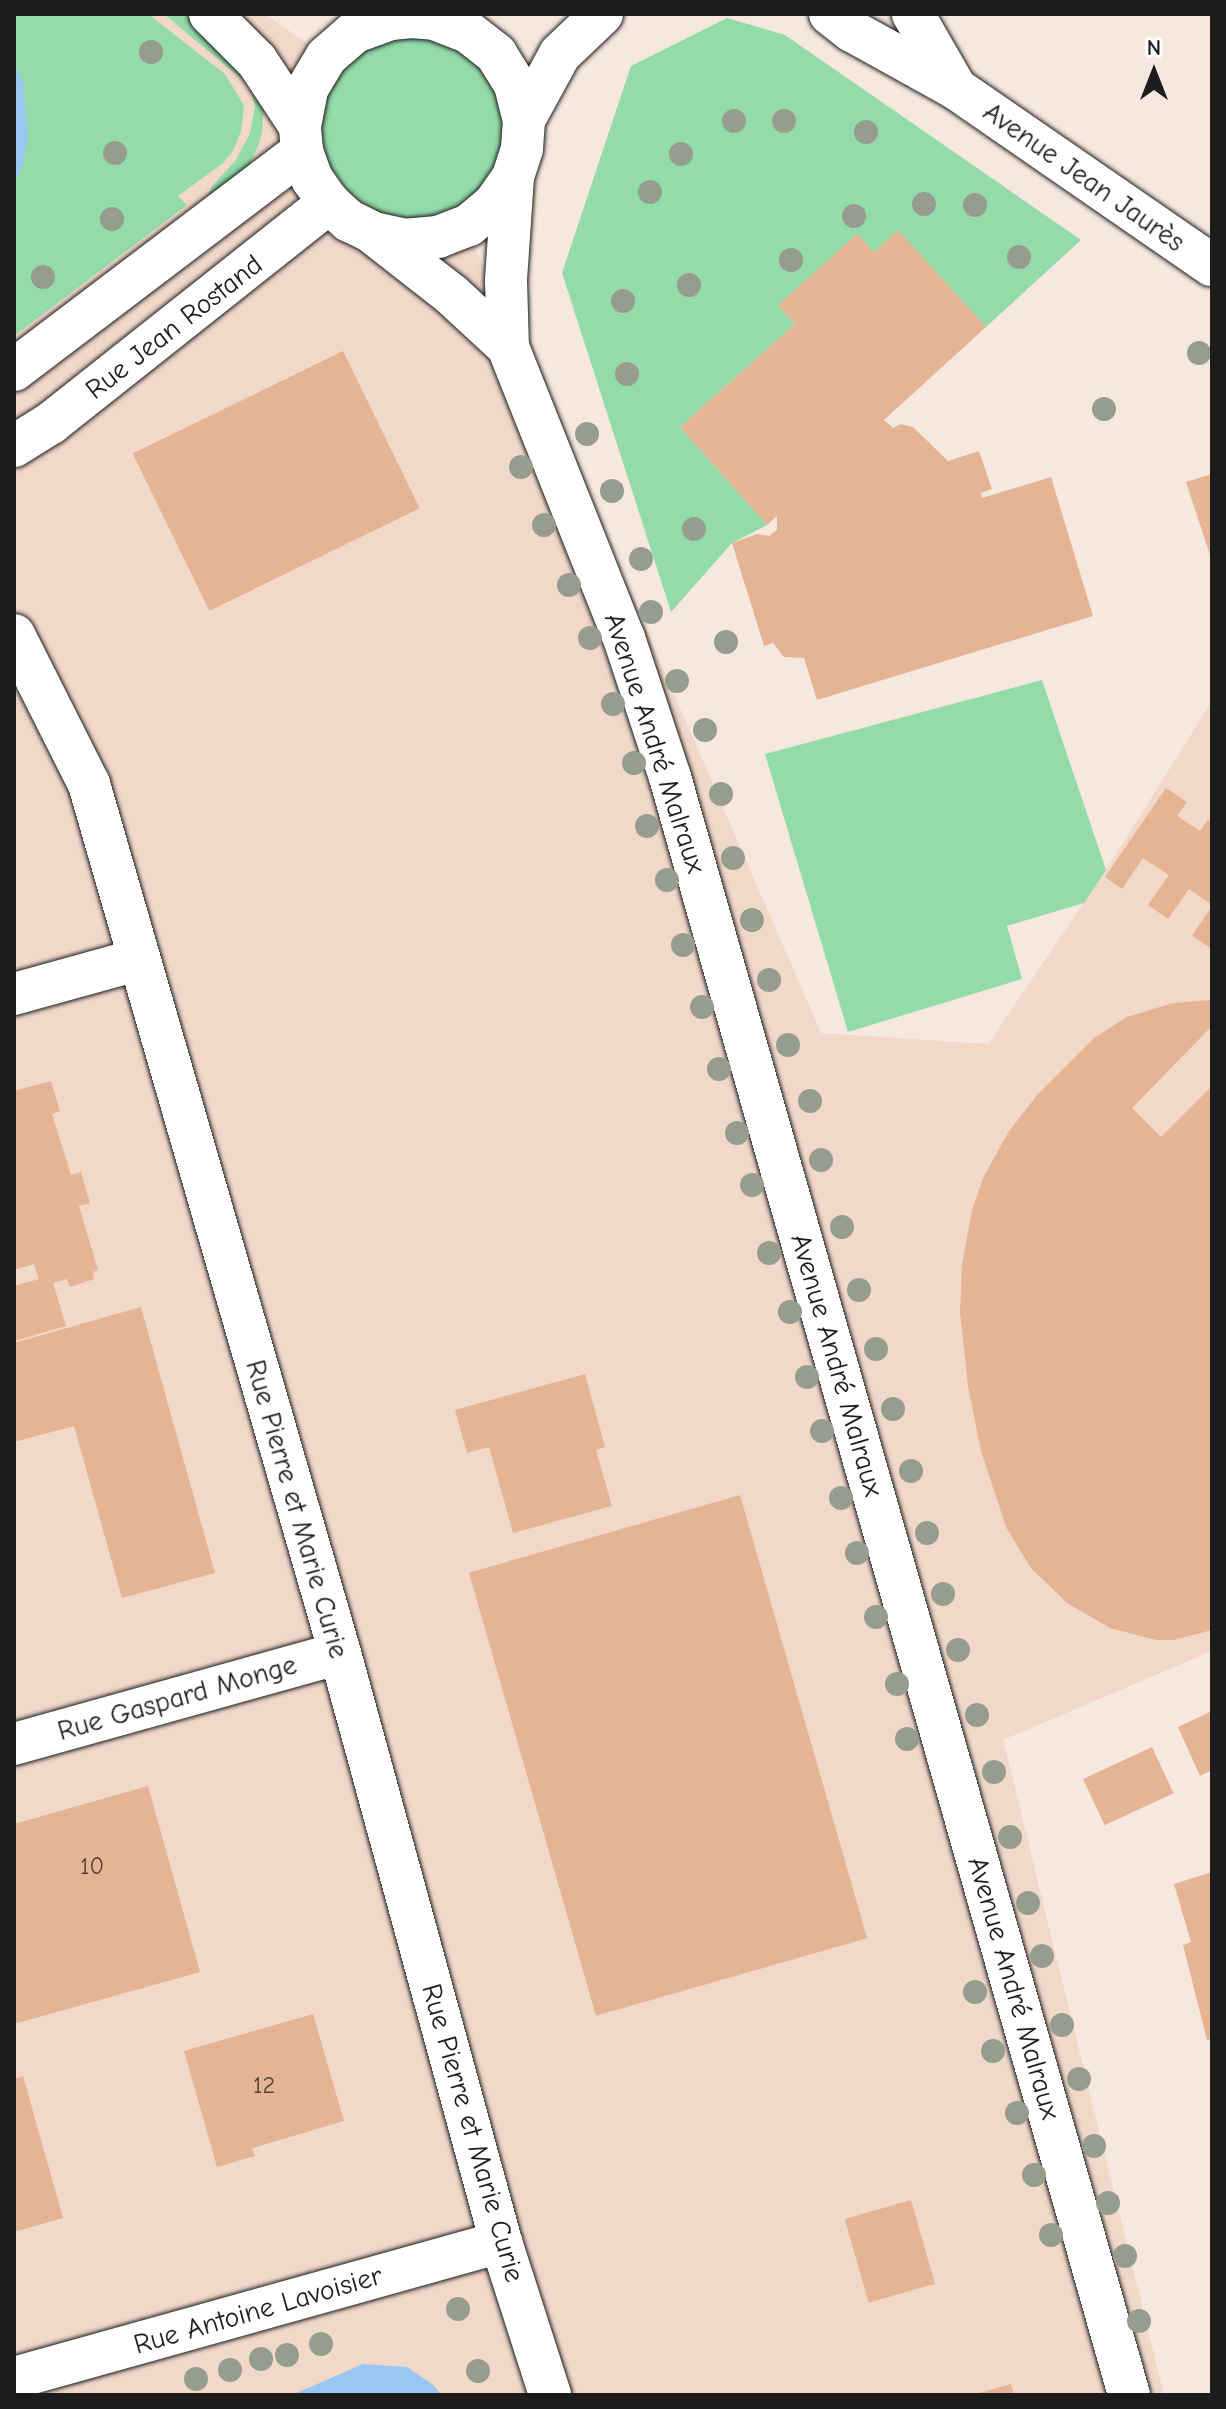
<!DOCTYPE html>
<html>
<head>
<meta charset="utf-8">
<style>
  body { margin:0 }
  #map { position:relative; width:1226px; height:2409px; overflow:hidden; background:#f7e8df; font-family:"Comic Neue",sans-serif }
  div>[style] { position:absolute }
  .built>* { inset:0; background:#f1d8c9 }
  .green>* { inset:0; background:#93dba9 }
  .water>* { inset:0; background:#9ac6f4 }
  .building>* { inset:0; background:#e4b495; transform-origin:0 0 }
  .roads { filter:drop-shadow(0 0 2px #1c1c1c) drop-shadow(0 0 2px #1c1c1c) }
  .minor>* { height:42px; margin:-21px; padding:0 21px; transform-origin:21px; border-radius:21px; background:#fff }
  .trees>* { width:24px; height:24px; margin:-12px; border-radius:50%; background:#969d8f }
  span { translate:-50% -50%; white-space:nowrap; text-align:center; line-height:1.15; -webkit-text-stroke:6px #fff; paint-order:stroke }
  .number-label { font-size:24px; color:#4e423a }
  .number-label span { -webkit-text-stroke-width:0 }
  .street-label { font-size:28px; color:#1c1c1c }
  .frame { position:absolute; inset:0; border:16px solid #1c1c1c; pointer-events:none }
  .north { position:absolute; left:1114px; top:32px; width:80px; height:80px; -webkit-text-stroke:6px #fff; paint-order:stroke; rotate:0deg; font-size:22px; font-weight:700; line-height:32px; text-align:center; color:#1c1c1c }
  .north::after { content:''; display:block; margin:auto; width:28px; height:36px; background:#1c1c1c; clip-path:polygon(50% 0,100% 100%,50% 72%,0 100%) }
</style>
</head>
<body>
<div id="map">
  <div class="built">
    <i style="clip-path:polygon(14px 14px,265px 14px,416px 119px,588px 496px,821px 1033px,988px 1044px,1106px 870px,1212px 701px,1212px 1651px,1003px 1740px,1164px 2395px,14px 2395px)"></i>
  </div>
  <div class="green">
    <i style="clip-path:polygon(14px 14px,148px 14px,225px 74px,244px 106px,241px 131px,233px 151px,223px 163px,178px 196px,187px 205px,14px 336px)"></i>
    <i style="clip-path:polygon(164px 14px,185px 14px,239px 56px,264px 98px,262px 133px,257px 149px,246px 170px,213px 198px,209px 193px,213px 185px,236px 160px,250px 133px,255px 107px,252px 93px,245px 82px)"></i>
    <i style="clip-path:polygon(727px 18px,785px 35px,1081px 240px,986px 327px,898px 231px,874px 252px,857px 234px,779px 306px,795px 324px,680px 427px,767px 525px,732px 543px,671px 612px,562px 273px,631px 66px)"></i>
    <i style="clip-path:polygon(408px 31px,468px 47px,506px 96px,505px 158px,465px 206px,436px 218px,405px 219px,375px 211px,349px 193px,331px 168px,322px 139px,322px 108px,333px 79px,352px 55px)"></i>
    <i style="clip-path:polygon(1042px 680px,1106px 870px,1084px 903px,1007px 926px,1022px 979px,848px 1032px,765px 754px)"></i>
  </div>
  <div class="water">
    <i style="clip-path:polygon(14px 66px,23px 81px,28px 138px,22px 167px,14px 183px)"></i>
    <i style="clip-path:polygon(363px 2364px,407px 2367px,432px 2384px,442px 2395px,292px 2395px)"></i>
  </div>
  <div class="building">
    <i style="clip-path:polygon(898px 230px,986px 327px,884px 420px,893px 428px,901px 424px,913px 427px,948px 461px,979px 451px,992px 489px,981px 493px,982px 498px,1051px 477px,1093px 616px,817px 700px,804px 658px,784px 657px,773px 643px,764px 646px,732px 543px,757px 534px,769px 536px,777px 530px,777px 516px,767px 525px,680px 427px,795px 324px,778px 305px,857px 234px,874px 252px)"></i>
    <i style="left:343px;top:351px;width:175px;height:234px;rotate:64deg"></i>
    <i style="clip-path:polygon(1212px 474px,1212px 558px,1211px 558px,1186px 482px)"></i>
    <i style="clip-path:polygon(1166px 788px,1187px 802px,1177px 816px,1200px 831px,1208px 820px,1212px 823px,1212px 905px,1189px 889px,1168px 919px,1148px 905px,1169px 875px,1143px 858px,1122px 889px,1105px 877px)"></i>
    <i style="clip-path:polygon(1212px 906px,1212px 949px,1192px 936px)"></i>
    <i style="clip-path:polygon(1212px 1000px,1212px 1026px,1132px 1108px,1161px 1137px,1212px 1086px,1212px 1630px,1174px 1640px,1156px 1640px,1110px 1628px,1067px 1603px,1031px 1568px,1006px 1527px,981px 1451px,968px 1386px,960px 1312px,962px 1265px,972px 1210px,983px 1178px,1009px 1131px,1038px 1094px,1094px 1038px,1127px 1017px,1173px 1003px)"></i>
    <i style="clip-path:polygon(51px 1081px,60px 1111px,52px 1114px,71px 1175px,81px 1172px,90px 1203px,79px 1206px,98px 1270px,93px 1272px,94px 1279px,70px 1287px,67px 1279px,53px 1283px,66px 1326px,14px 1341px,14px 1286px,39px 1279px,34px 1264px,14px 1270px,14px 1091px)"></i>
    <i style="clip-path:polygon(141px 1307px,215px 1573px,122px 1598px,74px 1426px,14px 1442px,14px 1343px)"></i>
    <i style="clip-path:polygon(585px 1374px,605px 1447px,596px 1450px,612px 1506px,513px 1533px,489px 1447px,467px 1453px,455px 1410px)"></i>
    <i style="left:740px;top:1495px;width:461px;height:282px;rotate:74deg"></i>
    <i style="clip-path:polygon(1212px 1711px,1212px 1770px,1200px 1776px,1178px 1727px)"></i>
    <i style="left:1152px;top:1747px;width:51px;height:76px;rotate:65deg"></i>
    <i style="clip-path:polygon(148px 1786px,200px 1972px,14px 2024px,14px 1824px)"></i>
    <i style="clip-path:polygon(1212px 1872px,1212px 2039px,1207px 2040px,1183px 1945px,1191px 1942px,1174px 1884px)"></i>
    <i style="clip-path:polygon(313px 2014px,344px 2121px,252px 2148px,255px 2156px,217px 2167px,184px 2051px)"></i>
    <i style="clip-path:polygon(23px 2076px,63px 2218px,14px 2232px,14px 2079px)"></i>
    <i style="left:911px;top:2200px;width:87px;height:69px;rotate:74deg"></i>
    <i style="clip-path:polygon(1011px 2384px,1014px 2395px,977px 2395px,976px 2394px)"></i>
  </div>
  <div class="roads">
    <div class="minor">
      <i style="left:210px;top:14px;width:66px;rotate:45deg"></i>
      <i style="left:257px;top:61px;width:78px;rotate:56.5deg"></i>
      <i style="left:830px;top:14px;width:28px;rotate:38deg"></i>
      <i style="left:852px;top:31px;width:118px;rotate:29deg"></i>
      <i style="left:955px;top:88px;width:312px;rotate:34.6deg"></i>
      <i style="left:913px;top:14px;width:84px;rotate:60.1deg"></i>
      <i style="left:524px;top:120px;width:75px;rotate:-61.4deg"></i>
      <i style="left:560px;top:54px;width:58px;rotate:-43.6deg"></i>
      <i style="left:513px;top:177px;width:33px;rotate:125deg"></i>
      <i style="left:494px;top:204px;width:33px;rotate:140deg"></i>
      <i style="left:469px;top:225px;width:33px;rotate:159deg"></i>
      <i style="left:438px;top:237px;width:32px;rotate:175deg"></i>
      <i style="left:406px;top:240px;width:33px;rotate:-168deg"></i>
      <i style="left:374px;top:233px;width:28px;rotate:-154deg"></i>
      <i style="left:349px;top:221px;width:27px;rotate:-138deg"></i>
      <i style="left:329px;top:203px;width:29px;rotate:-125deg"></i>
      <i style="left:312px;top:179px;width:30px;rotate:-110deg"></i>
      <i style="left:302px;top:151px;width:25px;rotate:-95deg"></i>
      <i style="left:300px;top:126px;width:38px;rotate:-79deg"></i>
      <i style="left:307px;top:89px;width:37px;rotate:-59deg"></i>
      <i style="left:326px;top:57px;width:38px;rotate:-41deg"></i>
      <i style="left:355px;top:32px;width:38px;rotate:-20deg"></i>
      <i style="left:391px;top:19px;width:21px;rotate:-5deg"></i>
      <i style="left:412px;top:17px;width:22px;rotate:5deg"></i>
      <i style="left:434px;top:19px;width:36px;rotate:21deg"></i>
      <i style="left:468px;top:32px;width:36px;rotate:38deg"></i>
      <i style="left:496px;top:54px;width:36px;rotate:58deg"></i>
      <i style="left:515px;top:85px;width:36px;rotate:76deg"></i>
      <i style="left:524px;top:120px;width:29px;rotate:94deg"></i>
      <i style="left:522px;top:149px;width:29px;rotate:108deg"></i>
      <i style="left:513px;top:177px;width:104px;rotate:93.9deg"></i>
      <i style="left:506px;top:281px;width:66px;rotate:88.3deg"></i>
      <i style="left:508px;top:347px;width:313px;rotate:68.3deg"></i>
      <i style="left:624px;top:638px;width:146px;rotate:71.7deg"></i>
      <i style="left:670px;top:777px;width:1682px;rotate:74.16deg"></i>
      <i style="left:374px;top:234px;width:99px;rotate:38deg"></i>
      <i style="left:452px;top:295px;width:76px;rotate:42.9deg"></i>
      <i style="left:14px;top:370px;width:362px;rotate:-37.2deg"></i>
      <i style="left:14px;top:446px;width:44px;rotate:-31.9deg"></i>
      <i style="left:51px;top:423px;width:355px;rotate:-38.4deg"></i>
      <i style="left:14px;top:635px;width:167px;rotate:63.3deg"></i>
      <i style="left:89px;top:784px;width:905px;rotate:73.89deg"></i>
      <i style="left:340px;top:1653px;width:611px;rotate:74.71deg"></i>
      <i style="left:501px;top:2242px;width:161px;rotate:72.2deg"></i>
      <i style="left:14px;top:994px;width:128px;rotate:-15.5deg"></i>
      <i style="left:14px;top:1744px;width:338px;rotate:-15.6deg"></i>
      <i style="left:14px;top:2378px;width:506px;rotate:-15.6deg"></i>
    </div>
  </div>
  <div class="trees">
    <i style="left:151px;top:52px"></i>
    <i style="left:734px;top:121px"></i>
    <i style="left:784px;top:121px"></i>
    <i style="left:866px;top:132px"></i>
    <i style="left:115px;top:153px"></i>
    <i style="left:681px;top:154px"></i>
    <i style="left:650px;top:192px"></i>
    <i style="left:924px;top:204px"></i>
    <i style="left:975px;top:205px"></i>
    <i style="left:854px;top:216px"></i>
    <i style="left:112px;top:219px"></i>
    <i style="left:1019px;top:257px"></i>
    <i style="left:791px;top:260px"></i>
    <i style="left:43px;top:277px"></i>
    <i style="left:689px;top:285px"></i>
    <i style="left:623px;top:301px"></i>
    <i style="left:1199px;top:353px"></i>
    <i style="left:627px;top:374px"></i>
    <i style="left:1104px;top:409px"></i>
    <i style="left:587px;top:434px"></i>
    <i style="left:521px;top:467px"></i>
    <i style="left:612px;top:491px"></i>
    <i style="left:544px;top:525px"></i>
    <i style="left:694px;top:529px"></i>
    <i style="left:641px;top:559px"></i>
    <i style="left:569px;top:585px"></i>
    <i style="left:651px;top:612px"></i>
    <i style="left:590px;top:638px"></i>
    <i style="left:726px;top:642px"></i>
    <i style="left:677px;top:681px"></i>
    <i style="left:613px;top:704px"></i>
    <i style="left:705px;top:730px"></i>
    <i style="left:634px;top:763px"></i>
    <i style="left:721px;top:794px"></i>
    <i style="left:647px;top:826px"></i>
    <i style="left:733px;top:858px"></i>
    <i style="left:667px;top:880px"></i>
    <i style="left:752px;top:920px"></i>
    <i style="left:683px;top:945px"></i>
    <i style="left:769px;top:980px"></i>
    <i style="left:702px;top:1007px"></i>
    <i style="left:788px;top:1045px"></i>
    <i style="left:719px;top:1069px"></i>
    <i style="left:810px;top:1101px"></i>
    <i style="left:737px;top:1133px"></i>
    <i style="left:821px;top:1160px"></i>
    <i style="left:752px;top:1185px"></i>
    <i style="left:842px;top:1227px"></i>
    <i style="left:769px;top:1253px"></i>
    <i style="left:859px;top:1290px"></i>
    <i style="left:790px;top:1312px"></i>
    <i style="left:876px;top:1349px"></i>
    <i style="left:807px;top:1377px"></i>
    <i style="left:893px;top:1409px"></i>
    <i style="left:822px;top:1431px"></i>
    <i style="left:911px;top:1471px"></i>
    <i style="left:841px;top:1498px"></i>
    <i style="left:927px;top:1533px"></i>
    <i style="left:857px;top:1553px"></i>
    <i style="left:943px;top:1594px"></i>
    <i style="left:876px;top:1617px"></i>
    <i style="left:958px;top:1650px"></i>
    <i style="left:897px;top:1684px"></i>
    <i style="left:977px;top:1715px"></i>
    <i style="left:907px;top:1739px"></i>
    <i style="left:994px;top:1772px"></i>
    <i style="left:1010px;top:1837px"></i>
    <i style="left:1028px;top:1903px"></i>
    <i style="left:1042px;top:1956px"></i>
    <i style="left:975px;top:1992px"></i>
    <i style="left:1062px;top:2025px"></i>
    <i style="left:993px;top:2051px"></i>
    <i style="left:1079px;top:2079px"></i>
    <i style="left:1017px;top:2113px"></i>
    <i style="left:1094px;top:2146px"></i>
    <i style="left:1034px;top:2175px"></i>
    <i style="left:1108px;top:2203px"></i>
    <i style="left:1051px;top:2235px"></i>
    <i style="left:1125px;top:2256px"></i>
    <i style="left:458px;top:2309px"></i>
    <i style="left:1139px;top:2321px"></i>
    <i style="left:321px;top:2344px"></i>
    <i style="left:287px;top:2355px"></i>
    <i style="left:261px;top:2359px"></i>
    <i style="left:230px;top:2370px"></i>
    <i style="left:478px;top:2371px"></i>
    <i style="left:196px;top:2379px"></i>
  </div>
  <div class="number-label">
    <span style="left:92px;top:1867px">10</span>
    <span style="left:264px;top:2086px">12</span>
  </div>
  <div class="street-label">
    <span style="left:1084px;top:177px;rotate:35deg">Avenue Jean Jaurès</span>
    <span style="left:174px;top:327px;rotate:-38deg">Rue Jean Rostand</span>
    <span style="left:655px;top:743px;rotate:72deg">Avenue André Malraux</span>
    <span style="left:837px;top:1365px;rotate:74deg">Avenue André Malraux</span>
    <span style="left:297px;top:1509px;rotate:74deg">Rue Pierre et Marie Curie</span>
    <span style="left:177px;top:1698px;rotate:-16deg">Rue Gaspard Monge</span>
    <span style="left:1014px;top:1988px;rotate:74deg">Avenue André Malraux</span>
    <span style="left:473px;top:2133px;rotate:74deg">Rue Pierre et Marie Curie</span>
    <span style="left:258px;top:2310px;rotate:-16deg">Rue Antoine Lavoisier</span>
  </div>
  <div class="frame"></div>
  <div class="north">N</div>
</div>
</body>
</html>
